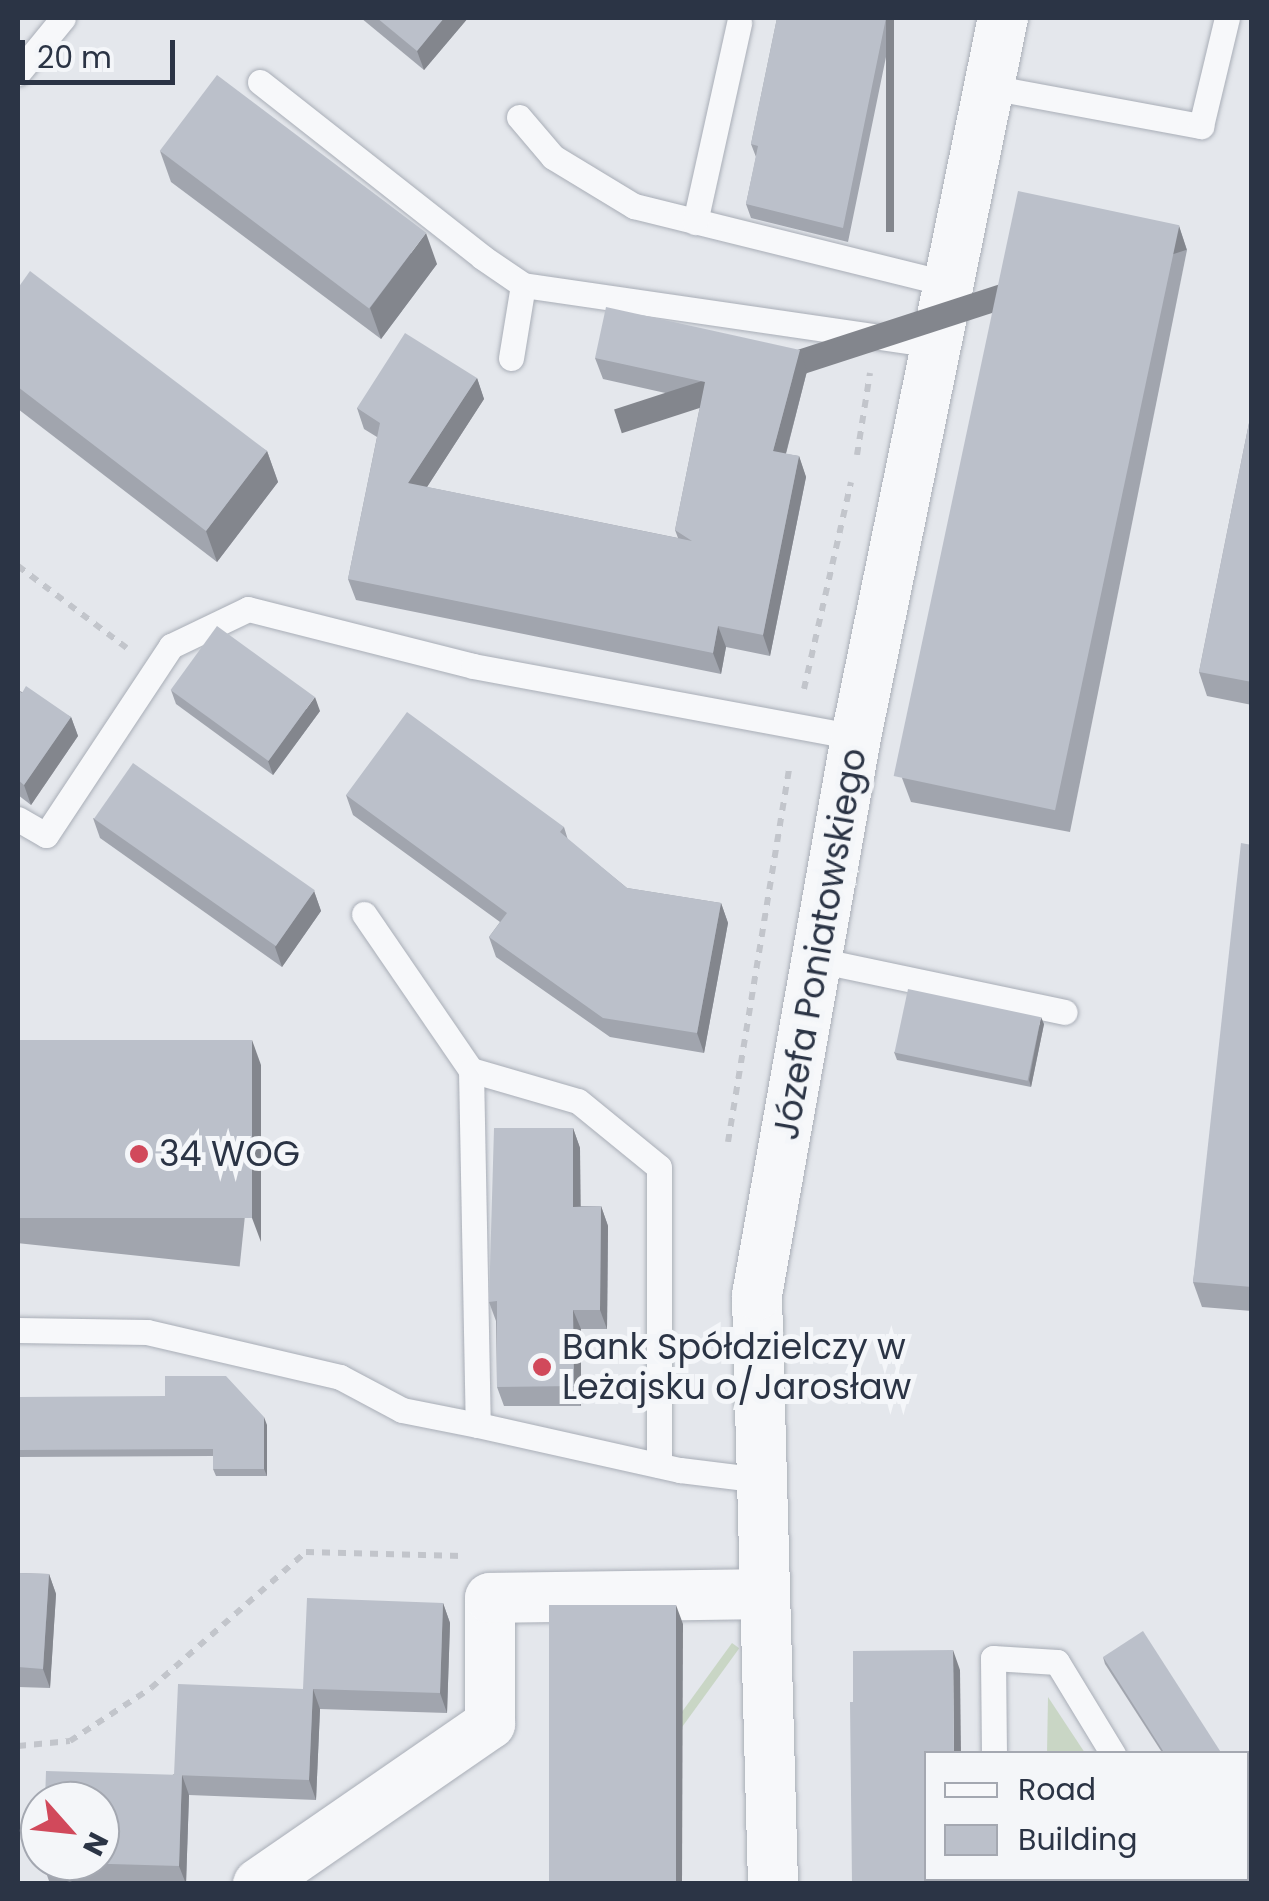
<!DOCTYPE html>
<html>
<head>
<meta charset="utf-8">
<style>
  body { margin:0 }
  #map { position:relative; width:1269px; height:1901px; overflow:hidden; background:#e4e7ec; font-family:Poppins,sans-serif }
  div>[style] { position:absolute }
  .green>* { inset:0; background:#c9d6c5; transform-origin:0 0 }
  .path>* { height:6px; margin-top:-3px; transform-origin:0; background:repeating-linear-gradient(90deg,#c2c5cb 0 8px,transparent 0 16px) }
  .roads { filter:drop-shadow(0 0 2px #a9aeb7) drop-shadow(0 0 2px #a9aeb7) }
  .lane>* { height:25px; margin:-12.5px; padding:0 12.5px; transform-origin:12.5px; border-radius:12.5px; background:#f7f8fa }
  .street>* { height:50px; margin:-25px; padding:0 25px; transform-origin:25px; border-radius:25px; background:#f7f8fa }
  .wall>* { inset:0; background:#a1a5ae; transform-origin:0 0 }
  .shaded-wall>* { inset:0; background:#83868d; transform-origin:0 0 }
  .building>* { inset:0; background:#bbc0ca; transform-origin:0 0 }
  .dots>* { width:28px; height:28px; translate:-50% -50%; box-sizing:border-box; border:5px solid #f4f6f9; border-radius:50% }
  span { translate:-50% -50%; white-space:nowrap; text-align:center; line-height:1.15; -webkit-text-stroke:10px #f4f6f9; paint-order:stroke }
  .street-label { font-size:35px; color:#2b3445 }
  .poi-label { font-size:35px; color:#2b3445 }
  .left { translate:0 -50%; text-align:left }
  .frame { position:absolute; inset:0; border:20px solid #2b3445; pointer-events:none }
  .legend { position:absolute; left:924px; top:1751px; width:325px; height:130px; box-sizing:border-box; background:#f4f6f9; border:2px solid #a4a8b1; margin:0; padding:12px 18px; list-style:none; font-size:30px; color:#2b3445 }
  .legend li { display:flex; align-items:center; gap:20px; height:50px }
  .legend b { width:50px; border:2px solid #a4a8b1 }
  .north { position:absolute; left:20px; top:1781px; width:100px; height:100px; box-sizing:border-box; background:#f4f6f9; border:2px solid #a4a8b1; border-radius:50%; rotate:117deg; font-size:28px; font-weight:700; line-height:40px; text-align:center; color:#2b3445 }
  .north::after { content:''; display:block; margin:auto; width:35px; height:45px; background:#d1495b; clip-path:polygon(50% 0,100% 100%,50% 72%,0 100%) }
  .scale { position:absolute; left:20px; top:40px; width:155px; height:45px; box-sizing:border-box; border:5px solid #2b3445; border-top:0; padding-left:12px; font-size:30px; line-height:35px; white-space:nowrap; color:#2b3445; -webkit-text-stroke:8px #f4f6f9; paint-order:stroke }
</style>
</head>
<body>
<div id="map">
  <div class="green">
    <i style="left:732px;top:1643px;width:9px;height:240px;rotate:36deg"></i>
    <i style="clip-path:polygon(1048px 1697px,1085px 1753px,1047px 1753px)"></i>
    <i style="left:1047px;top:1879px;width:121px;height:5px"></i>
  </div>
  <div class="path">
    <i style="left:857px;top:455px;width:83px;rotate:-81deg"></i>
    <i style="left:18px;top:566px;width:136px;rotate:37deg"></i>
    <i style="left:804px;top:689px;width:212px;rotate:-77.2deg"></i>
    <i style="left:728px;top:1142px;width:382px;rotate:-80.7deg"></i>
    <i style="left:18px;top:1746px;width:52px;rotate:-5.5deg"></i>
    <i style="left:70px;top:1741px;width:97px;rotate:-33.2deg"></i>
    <i style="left:151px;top:1688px;width:206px;rotate:-41.3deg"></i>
    <i style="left:306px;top:1552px;width:156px;rotate:1.5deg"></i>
  </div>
  <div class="roads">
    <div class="lane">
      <i style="left:18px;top:73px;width:71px;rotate:-50.7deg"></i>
      <i style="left:260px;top:82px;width:283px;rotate:38.2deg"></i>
      <i style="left:482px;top:257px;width:50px;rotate:34.3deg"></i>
      <i style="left:990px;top:87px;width:215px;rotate:10.5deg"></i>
      <i style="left:1201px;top:126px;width:111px;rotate:-76.5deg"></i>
      <i style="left:519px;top:117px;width:52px;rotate:49.6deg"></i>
      <i style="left:553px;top:157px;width:95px;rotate:31.2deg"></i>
      <i style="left:634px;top:206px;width:325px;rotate:13.9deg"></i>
      <i style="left:695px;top:222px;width:204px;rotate:-77.5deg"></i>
      <i style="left:511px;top:358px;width:74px;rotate:-80.7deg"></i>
      <i style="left:523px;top:285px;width:417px;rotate:8.3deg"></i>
      <i style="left:18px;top:819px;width:32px;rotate:30deg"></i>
      <i style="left:46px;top:835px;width:227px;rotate:-56.5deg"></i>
      <i style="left:171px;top:646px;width:85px;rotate:-25.7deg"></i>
      <i style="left:248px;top:609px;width:232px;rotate:14.2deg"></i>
      <i style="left:473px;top:666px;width:390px;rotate:10.5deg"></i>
      <i style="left:364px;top:914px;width:189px;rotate:55.6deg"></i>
      <i style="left:471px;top:1070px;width:355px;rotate:88.9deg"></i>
      <i style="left:478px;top:1425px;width:207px;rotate:12.6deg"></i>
      <i style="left:680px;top:1470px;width:83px;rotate:7deg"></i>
      <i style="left:818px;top:960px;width:252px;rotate:11.9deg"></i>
      <i style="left:471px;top:1070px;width:111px;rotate:16.2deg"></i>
      <i style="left:578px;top:1101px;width:104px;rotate:39.2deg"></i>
      <i style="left:659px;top:1167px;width:298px;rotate:90deg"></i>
      <i style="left:18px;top:1330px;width:129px;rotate:0.9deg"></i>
      <i style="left:147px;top:1332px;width:198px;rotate:13.1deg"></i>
      <i style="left:340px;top:1377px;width:70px;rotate:28deg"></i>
      <i style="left:402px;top:1410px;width:77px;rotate:11.2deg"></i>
      <i style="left:994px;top:1754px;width:96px;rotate:-90.6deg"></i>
      <i style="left:993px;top:1658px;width:64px;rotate:3.6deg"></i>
      <i style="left:1057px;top:1662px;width:108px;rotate:58.7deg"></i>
      <i style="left:995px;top:1878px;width:6px;rotate:90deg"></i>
      <i style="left:1190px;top:1878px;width:7px;rotate:63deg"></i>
    </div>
    <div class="street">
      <i style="left:258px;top:1884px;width:282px;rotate:-34.6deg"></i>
      <i style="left:490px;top:1724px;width:126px;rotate:-90deg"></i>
      <i style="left:490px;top:1598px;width:275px;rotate:-0.8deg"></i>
      <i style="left:773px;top:1884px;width:589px;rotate:-91.56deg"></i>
      <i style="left:757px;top:1295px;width:567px;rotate:-79.94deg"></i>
      <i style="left:856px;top:737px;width:734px;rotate:-78.45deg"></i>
    </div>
  </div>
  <div class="wall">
    <i style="clip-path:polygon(361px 18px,468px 18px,424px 70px)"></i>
    <i style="clip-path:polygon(777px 18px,894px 18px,848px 242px,751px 218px,746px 204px,756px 157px,751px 144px)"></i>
    <i style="clip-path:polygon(160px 151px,437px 264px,381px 339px,171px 182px)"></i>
    <i style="clip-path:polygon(1179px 226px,1187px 250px,1070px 832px,911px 802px,902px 778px)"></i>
    <i style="clip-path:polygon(18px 288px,267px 451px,278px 482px,217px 562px,18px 409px)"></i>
    <i style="clip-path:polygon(800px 350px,807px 371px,786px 454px,799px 456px,806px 477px,770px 656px,726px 647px,721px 674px,356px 600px,348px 579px,377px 437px,364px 429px,357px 408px,477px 378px,484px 399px,427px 487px,678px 538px,675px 530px,701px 401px,603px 379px,595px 358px)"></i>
    <i style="clip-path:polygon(1252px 408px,1252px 705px,1207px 696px,1199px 672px)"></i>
    <i style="clip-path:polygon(18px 690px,71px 717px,78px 736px,31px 805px,18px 795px)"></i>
    <i style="clip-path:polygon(171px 690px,320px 711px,273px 775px,176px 704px)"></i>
    <i style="clip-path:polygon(346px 795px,564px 827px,568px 840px,627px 888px,721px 903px,728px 923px,704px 1053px,610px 1037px,496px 957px,489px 937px,500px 922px,353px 815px)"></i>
    <i style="clip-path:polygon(93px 818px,314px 891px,321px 911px,282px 967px,100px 838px)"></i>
    <i style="clip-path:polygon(1252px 845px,1252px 1311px,1202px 1307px,1193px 1282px)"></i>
    <i style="clip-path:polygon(1044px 1024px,1031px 1087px,897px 1060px,894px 1052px)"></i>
    <i style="left:18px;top:1041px;width:244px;height:201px;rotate:6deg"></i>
    <i style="clip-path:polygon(573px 1128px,580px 1148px,580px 1206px,601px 1206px,608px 1226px,607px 1329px,581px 1329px,581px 1406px,504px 1406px,497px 1387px,496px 1321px,489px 1302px)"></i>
    <i style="clip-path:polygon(18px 1397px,267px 1425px,267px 1476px,216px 1476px,213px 1469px,213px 1456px,18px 1457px)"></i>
    <i style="clip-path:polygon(18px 1573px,49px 1574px,56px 1594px,50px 1688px,18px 1687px)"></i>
    <i style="clip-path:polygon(443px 1603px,450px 1623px,447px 1713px,320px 1709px,316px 1800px,189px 1795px,186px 1884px,49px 1881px,42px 1861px,303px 1689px)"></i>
    <i style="clip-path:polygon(1103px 1657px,1222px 1754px,1163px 1754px,1105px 1664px)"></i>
  </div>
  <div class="shaded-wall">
    <i style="clip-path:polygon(444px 18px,468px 18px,424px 70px,417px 51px)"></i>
    <i style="left:886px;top:18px;width:8px;height:214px"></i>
    <i style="left:1179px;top:226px;width:25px;height:594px;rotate:72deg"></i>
    <i style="clip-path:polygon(426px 233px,437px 264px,381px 339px,370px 308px)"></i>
    <i style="clip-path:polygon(800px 350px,807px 371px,781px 472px,773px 451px)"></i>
    <i style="clip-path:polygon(477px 378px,484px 399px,416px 504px,408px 483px)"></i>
    <i style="clip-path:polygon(267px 451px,278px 482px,217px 562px,206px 531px)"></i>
    <i style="clip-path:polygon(799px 456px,806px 477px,770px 656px,763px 635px)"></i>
    <i style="clip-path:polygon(718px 626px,726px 647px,721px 674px,713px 653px)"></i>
    <i style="clip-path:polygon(315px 697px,320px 711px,273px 775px,268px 761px)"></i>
    <i style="clip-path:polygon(71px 717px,78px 736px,31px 805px,24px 785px)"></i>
    <i style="clip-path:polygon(314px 891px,321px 911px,282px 967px,275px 947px)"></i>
    <i style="clip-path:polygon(721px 903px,728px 923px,704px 1053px,697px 1033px)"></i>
    <i style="clip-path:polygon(1041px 1017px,1044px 1024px,1031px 1087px,1029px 1080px)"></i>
    <i style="clip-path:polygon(252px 1040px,261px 1065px,261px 1242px,252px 1218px)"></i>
    <i style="clip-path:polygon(573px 1128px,580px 1148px,581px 1226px,573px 1207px)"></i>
    <i style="clip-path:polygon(601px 1206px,608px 1226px,607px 1329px,600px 1310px)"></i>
    <i style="clip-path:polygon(573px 1310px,581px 1329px,581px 1406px,574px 1386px)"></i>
    <i style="clip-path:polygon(264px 1417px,267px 1425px,267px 1476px,264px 1469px)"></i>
    <i style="clip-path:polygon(49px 1574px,56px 1594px,50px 1688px,43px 1669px)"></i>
    <i style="clip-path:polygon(443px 1603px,450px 1623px,447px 1713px,440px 1693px)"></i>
    <i style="clip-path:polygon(676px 1605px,683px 1624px,682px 1884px,676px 1884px)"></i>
    <i style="clip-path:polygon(953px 1650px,960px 1670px,961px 1754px,954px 1754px)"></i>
    <i style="clip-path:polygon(313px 1689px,320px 1709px,316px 1800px,309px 1780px)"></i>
    <i style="clip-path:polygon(182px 1775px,189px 1795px,186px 1884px,179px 1866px)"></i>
  </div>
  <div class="building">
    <i style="clip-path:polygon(377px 18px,444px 18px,417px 51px)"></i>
    <i style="clip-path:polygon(777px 18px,886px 18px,843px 228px,746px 204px,758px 146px,751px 144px)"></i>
    <i style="left:217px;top:75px;width:262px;height:95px;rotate:37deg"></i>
    <i style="left:1018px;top:191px;width:165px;height:598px;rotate:12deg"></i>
    <i style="clip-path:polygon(30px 271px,267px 451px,206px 531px,18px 387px,18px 288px)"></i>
    <i style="clip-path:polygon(606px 307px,800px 350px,773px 451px,799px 456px,763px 635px,718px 626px,713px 653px,348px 579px,380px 423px,357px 408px,405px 333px,477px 378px,408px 483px,692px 541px,675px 530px,705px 382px,595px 358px)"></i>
    <i style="clip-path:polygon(1252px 408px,1252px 682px,1199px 672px)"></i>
    <i style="left:217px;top:626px;width:121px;height:79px;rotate:36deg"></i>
    <i style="clip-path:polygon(26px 686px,71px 717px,24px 785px,18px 780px,18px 690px,22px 693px)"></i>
    <i style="clip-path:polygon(407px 712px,564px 827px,560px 832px,627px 888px,721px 903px,697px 1033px,603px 1018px,489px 937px,507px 913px,346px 795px)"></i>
    <i style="left:133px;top:763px;width:222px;height:68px;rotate:35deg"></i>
    <i style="clip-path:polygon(1241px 843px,1252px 845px,1252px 1287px,1193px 1282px)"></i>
    <i style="left:908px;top:989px;width:136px;height:65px;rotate:12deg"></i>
    <i style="left:252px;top:1040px;width:178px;height:234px;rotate:90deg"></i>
    <i style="clip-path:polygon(494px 1128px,573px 1128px,573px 1207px,601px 1206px,600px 1310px,573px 1310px,574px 1386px,497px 1387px,497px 1301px,489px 1302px)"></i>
    <i style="clip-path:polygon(165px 1376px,226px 1376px,264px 1417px,264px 1469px,213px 1469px,213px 1449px,18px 1450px,18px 1397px,165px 1396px)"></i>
    <i style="clip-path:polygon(18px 1573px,49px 1574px,43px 1669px,18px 1667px)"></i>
    <i style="clip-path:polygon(307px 1598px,443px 1603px,440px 1693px,313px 1689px,309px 1780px,174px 1775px,178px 1684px,303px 1689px)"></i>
    <i style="left:676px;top:1605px;width:279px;height:127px;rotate:90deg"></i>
    <i style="clip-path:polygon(1143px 1631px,1222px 1754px,1165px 1754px,1103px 1657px)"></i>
    <i style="clip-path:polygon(953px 1650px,954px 1754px,926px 1754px,926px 1878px,955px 1878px,955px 1884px,852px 1884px,850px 1702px,853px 1702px,853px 1651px)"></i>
    <i style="clip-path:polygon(46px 1771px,182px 1775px,179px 1866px,42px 1862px,100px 1861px,100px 1801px,45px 1801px)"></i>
    <i style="clip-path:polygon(1246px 1792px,1252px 1800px,1252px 1884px,1248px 1884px,1245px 1878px,1246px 1878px)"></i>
  </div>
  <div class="dots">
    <i style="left:139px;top:1154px;background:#d1495b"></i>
    <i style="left:542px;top:1367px;background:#d1495b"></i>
  </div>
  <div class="street-label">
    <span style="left:820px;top:944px;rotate:-80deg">Józefa Poniatowskiego</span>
  </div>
  <div class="poi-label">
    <span class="left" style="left:159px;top:1154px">34 WOG</span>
    <span class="left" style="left:562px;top:1367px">Bank Spółdzielczy w<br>Leżajsku o/Jarosław</span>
  </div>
  <div class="frame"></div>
  <ul class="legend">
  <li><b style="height:12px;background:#f7f8fa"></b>Road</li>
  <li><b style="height:28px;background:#bbc0ca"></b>Building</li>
  </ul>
  <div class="north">N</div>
  <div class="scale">20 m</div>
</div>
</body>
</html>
